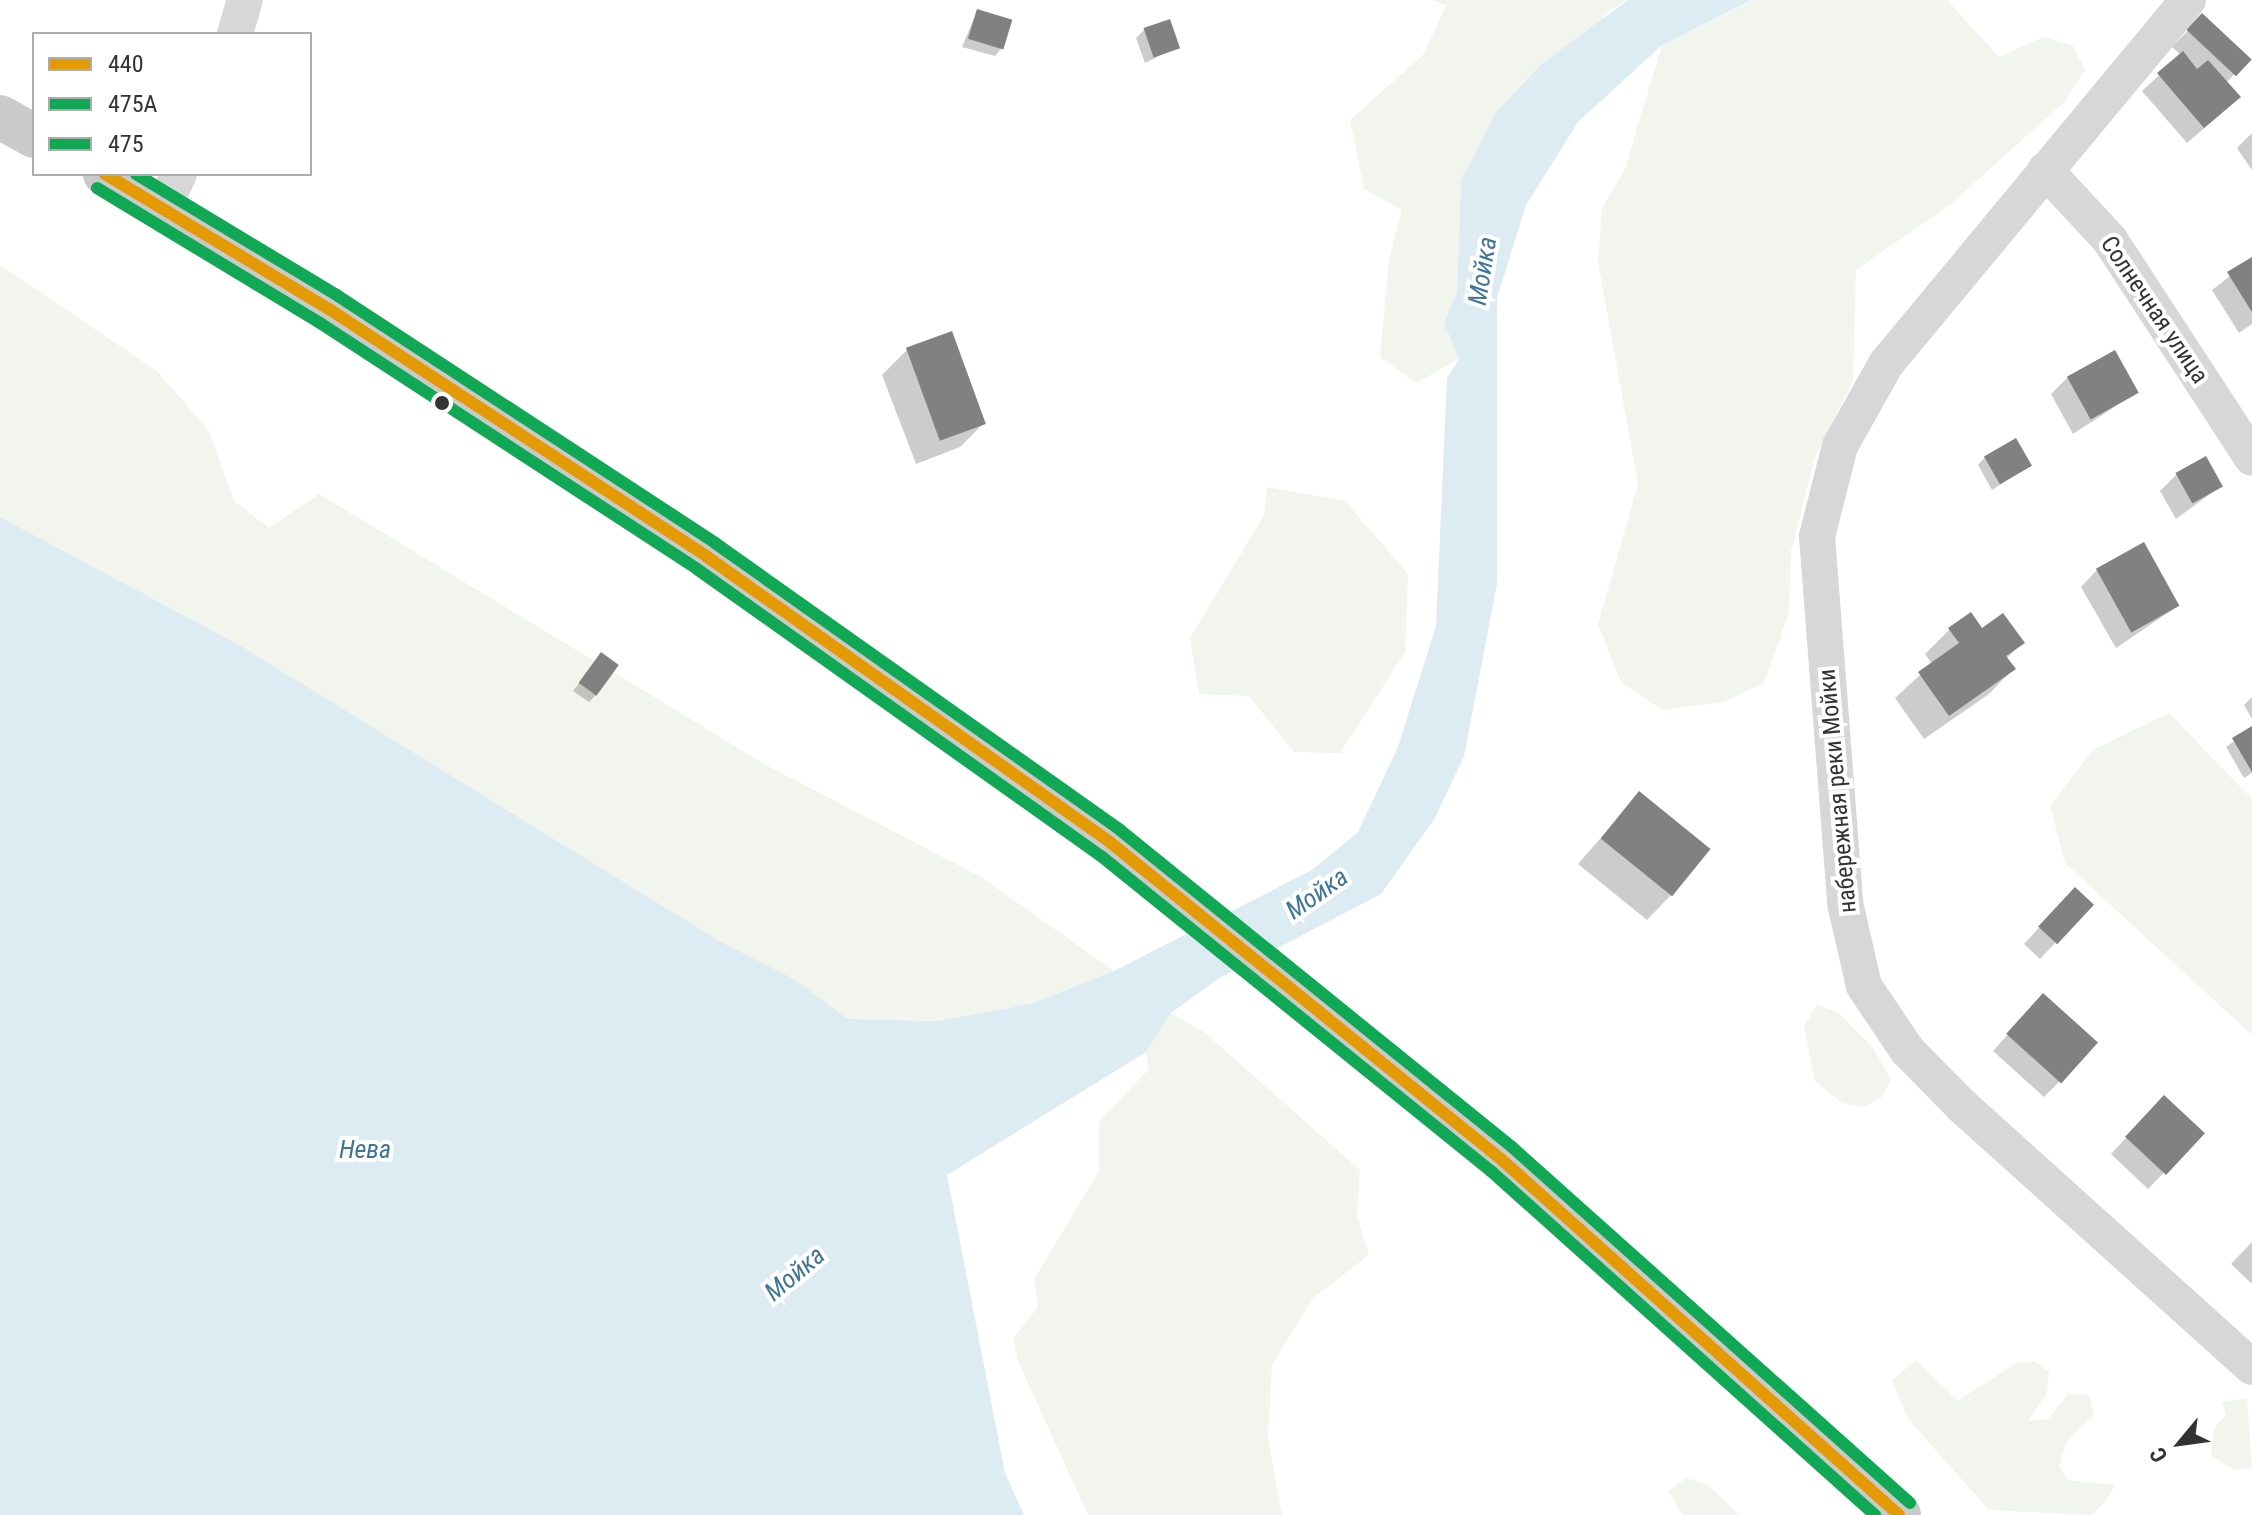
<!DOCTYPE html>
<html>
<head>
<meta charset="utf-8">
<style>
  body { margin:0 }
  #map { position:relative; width:2252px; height:1515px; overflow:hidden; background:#fff; font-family:"Roboto Condensed",sans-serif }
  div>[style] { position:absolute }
  .green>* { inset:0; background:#f1f5ed }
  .water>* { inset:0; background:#ddebf3 }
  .shadow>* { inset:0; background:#0003 }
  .building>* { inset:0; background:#818181; transform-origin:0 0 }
  .minor>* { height:36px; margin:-18px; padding:0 18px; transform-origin:18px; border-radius:18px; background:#d7d7d7 }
  .primary>* { height:44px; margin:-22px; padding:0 22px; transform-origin:22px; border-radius:22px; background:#cacaca }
  .bus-1>* { height:12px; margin:-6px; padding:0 6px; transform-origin:6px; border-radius:6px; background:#e39a05 }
  .bus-2>* { height:12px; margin:-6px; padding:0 6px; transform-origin:6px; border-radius:6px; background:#10a855 }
  .bus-3>* { height:12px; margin:-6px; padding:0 6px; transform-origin:6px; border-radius:6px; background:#10a855 }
  .dots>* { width:22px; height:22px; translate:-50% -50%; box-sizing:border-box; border:4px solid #fff; border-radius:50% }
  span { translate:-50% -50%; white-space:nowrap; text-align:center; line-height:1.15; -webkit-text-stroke:8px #fff; paint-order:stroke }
  .street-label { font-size:24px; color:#333 }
  .water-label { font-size:26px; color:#3f7597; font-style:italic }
  .legend { position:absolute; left:32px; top:32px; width:280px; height:144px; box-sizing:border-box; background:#fff; border:2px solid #adadad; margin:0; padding:10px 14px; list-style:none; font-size:24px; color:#333 }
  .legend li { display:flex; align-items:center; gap:16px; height:40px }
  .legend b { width:40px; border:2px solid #adadad }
  .north { position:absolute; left:2140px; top:1403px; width:80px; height:80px; -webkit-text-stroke:6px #fff; paint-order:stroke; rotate:241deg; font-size:22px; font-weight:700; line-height:32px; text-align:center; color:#333 }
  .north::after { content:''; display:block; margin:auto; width:28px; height:36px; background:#333; clip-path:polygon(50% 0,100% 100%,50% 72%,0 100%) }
</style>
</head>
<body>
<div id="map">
  <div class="green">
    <i style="clip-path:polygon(1432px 0,1628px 0,1610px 10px,1461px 180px,1457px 292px,1444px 323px,1459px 359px,1416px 383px,1380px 357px,1389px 260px,1402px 210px,1364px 189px,1350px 120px,1424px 54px,1446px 5px)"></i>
    <i style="clip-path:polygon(1754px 0,1947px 0,1999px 57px,2044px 37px,2073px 46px,2085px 70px,2064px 102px,1951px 204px,1856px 270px,1853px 380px,1815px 457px,1791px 551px,1789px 613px,1764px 683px,1724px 702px,1662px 710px,1621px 682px,1598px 624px,1638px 484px,1598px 262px,1602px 209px,1625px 169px,1662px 45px)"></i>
    <i style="clip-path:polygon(0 265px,157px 371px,209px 431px,234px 501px,269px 528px,319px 494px,766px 765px,981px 877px,1114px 971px,1030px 1004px,937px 1021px,848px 1019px,794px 979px,721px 942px,241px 646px,0 517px)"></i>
    <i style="clip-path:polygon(1267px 487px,1345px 501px,1408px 574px,1405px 652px,1340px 753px,1294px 752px,1249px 696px,1199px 694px,1190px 638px,1264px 516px)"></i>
    <i style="clip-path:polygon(2169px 713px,2252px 799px,2252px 1035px,2065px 863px,2050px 806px,2093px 750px)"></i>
    <i style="clip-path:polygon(1817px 1005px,1839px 1013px,1872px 1047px,1891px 1079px,1882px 1097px,1864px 1107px,1842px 1103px,1815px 1081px,1804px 1026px)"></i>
    <i style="clip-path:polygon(1171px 1013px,1204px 1032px,1360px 1170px,1357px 1215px,1369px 1255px,1313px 1298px,1272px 1365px,1268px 1438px,1282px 1515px,1088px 1515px,1018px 1361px,1013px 1339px,1038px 1307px,1034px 1279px,1099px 1171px,1099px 1122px,1149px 1069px,1146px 1052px)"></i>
    <i style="clip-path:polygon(1916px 1360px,1958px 1401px,2016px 1363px,2034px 1361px,2049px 1372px,2047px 1393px,2028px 1421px,2048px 1419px,2068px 1394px,2089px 1395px,2094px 1415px,2067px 1441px,2059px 1466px,2068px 1480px,2115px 1485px,2105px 1502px,2091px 1515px,1989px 1510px,1908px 1419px,1892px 1380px)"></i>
    <i style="clip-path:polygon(2247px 1398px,2252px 1468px,2233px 1470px,2211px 1455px,2214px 1429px,2226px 1414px,2222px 1402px)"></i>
    <i style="clip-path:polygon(1686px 1478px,1708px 1485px,1739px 1515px,1683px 1515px,1668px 1491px)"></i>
  </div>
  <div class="water">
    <i style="clip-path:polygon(1628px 0,1752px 0,1662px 45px,1578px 122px,1526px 205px,1497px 298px,1497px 584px,1464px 756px,1435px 818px,1381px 894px,1218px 979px,1171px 1013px,1146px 1052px,947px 1175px,1005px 1473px,1024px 1515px,0 1515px,0 517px,241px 646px,721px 942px,794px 979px,848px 1019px,937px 1021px,1030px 1004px,1114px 971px,1312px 870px,1358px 832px,1398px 747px,1436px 626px,1447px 378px,1459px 359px,1444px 323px,1457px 292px,1461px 180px,1497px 111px,1543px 63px)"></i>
  </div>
  <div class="shadow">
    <i style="clip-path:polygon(977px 11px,1002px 48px,995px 56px,962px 47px)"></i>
    <i style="clip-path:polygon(2203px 15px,2249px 59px,2226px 83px,2222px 113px,2187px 143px,2142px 91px,2181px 55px,2172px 47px)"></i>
    <i style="clip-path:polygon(1144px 30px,1178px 47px,1145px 63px,1136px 38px)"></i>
    <i style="clip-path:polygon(2252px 133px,2252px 170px,2237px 148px)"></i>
    <i style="clip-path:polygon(2252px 259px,2252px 324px,2239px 333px,2212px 290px)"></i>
    <i style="clip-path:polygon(907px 350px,984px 423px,960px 447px,916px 464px,882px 375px)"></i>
    <i style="clip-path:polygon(2067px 378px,2136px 393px,2073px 434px,2051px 394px)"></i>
    <i style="clip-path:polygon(1985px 457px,2029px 466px,1992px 490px,1978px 465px)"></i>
    <i style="clip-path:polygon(2176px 475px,2221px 486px,2176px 519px,2160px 491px)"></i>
    <i style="clip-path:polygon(2097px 570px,2178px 606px,2116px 648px,2081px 587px)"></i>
    <i style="clip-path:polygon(1950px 629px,2022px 643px,2006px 659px,2013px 669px,1989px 694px,1924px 739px,1895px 698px,1932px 664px,1925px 654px)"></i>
    <i style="clip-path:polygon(601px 654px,596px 695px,589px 702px,573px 691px)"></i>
    <i style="clip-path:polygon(2252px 697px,2252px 719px,2244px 705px)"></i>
    <i style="clip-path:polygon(2252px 729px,2252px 773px,2244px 778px,2226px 747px)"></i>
    <i style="clip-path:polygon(1639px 794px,1671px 895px,1647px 920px,1578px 864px)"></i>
    <i style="clip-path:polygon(2091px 905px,2040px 959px,2024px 944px,2059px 906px)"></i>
    <i style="clip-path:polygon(2028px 1012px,2060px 1081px,2044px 1097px,1993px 1051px)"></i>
    <i style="clip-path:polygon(2148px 1114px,2202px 1133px,2148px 1189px,2111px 1154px)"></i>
    <i style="clip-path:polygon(2252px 1242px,2252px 1284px,2231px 1264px)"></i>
  </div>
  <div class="building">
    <i style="left:977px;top:9px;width:37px;height:31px;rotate:17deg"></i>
    <i style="left:2202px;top:13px;width:68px;height:23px;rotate:43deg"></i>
    <i style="left:1170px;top:19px;width:31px;height:28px;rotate:71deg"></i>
    <i style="clip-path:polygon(2183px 51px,2197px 69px,2208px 60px,2241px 97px,2204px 128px,2157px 73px)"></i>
    <i style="clip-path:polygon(2252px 257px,2252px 312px,2227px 272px)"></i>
    <i style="left:952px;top:331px;width:99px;height:49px;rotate:70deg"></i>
    <i style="left:2115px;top:350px;width:49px;height:55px;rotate:61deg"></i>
    <i style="left:2016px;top:438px;width:32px;height:37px;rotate:60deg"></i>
    <i style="left:2206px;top:456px;width:35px;height:35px;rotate:61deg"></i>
    <i style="left:2144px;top:542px;width:73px;height:55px;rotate:61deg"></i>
    <i style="clip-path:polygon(1971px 612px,1982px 628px,2003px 613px,2025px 643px,2006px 656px,2016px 669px,1949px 716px,1918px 672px,1959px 643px,1948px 628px)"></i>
    <i style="left:601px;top:652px;width:22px;height:38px;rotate:36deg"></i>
    <i style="clip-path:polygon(2252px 726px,2252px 772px,2232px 738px)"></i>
    <i style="left:1639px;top:791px;width:92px;height:61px;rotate:39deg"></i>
    <i style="left:2075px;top:887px;width:26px;height:54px;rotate:43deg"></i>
    <i style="left:2043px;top:993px;width:74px;height:55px;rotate:42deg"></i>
    <i style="left:2164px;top:1095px;width:56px;height:57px;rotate:43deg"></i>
  </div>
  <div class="minor">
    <i style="left:2188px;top:0;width:473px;rotate:129.7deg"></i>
    <i style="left:1886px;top:364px;width:94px;rotate:119.3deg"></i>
    <i style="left:1840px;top:446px;width:93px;rotate:104.3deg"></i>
    <i style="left:1817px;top:536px;width:368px;rotate:85.6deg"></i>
    <i style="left:1845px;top:903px;width:85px;rotate:77.1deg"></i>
    <i style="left:1864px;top:986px;width:77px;rotate:56.1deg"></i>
    <i style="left:1907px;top:1050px;width:78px;rotate:45.5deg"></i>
    <i style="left:1962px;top:1106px;width:390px;rotate:42deg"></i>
    <i style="left:235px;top:34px;width:35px;rotate:-74deg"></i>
    <i style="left:2045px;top:170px;width:96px;rotate:47.1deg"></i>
    <i style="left:2110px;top:240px;width:260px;rotate:56.9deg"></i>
    <i style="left:164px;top:206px;width:35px;rotate:-65deg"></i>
  </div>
  <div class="primary">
    <i style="left:0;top:117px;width:39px;rotate:29deg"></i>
    <i style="left:105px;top:174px;width:262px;rotate:31.1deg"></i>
    <i style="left:329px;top:309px;width:451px;rotate:33.2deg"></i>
    <i style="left:706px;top:556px;width:496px;rotate:35.3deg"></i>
    <i style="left:1111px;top:843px;width:502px;rotate:39.02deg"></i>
    <i style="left:1501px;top:1159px;width:534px;rotate:41.81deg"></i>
  </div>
  <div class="bus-1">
    <i style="left:105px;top:174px;width:262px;rotate:31.1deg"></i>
    <i style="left:329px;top:309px;width:451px;rotate:33.2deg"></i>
    <i style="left:706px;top:556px;width:496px;rotate:35.3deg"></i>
    <i style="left:1111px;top:843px;width:502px;rotate:39.02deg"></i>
    <i style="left:1501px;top:1159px;width:534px;rotate:41.81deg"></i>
  </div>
  <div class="bus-2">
    <i style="left:97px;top:188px;width:261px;rotate:31.2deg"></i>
    <i style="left:320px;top:323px;width:450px;rotate:33.1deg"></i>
    <i style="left:697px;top:569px;width:496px;rotate:35.4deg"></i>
    <i style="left:1101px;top:856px;width:501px;rotate:38.93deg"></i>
    <i style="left:1491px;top:1171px;width:516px;rotate:41.86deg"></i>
  </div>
  <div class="bus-3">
    <i style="left:136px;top:174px;width:236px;rotate:31.1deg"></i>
    <i style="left:338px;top:296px;width:451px;rotate:33.2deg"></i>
    <i style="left:715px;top:543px;width:496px;rotate:35.3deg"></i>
    <i style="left:1120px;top:830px;width:504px;rotate:38.96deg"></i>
    <i style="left:1512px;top:1147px;width:534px;rotate:41.81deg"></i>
  </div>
  <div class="dots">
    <i style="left:442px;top:403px;background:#333"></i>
  </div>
  <div class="street-label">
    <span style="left:2154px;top:310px;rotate:56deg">Солнечная улица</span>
    <span style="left:1838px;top:791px;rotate:-95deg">набережная реки Мойки</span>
  </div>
  <div class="water-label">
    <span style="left:1483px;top:271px;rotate:-81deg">Мойка</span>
    <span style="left:1317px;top:894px;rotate:-35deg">Мойка</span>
    <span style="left:365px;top:1150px">Нева</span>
    <span style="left:795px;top:1274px;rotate:-40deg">Мойка</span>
  </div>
  <ul class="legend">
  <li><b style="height:10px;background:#e39a05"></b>440</li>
  <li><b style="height:10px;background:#10a855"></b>475А</li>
  <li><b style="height:10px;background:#10a855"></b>475</li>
  </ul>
  <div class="north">С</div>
</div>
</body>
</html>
